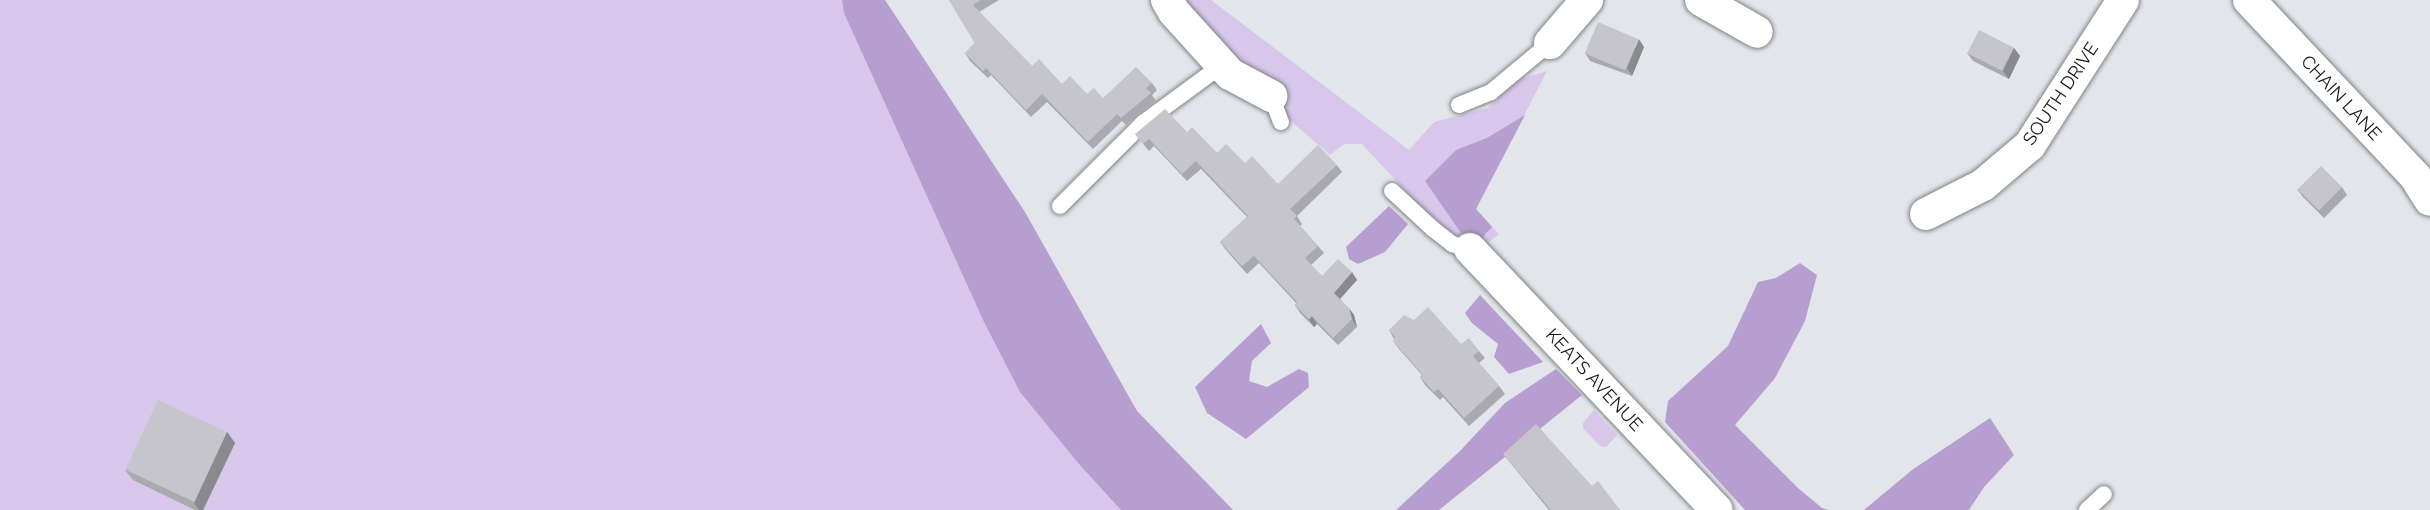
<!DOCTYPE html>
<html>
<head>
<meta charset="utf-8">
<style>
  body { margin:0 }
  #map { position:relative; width:2430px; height:510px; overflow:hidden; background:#e2e5ea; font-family:Raleway,sans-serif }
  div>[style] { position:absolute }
  .green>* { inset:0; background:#d8c7eb }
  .forest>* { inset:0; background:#b79ed1 }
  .roads { filter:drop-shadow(0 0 2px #808287) drop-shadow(0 0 2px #808287) }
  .service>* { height:16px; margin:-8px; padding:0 8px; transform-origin:8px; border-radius:8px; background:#fff }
  .minor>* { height:32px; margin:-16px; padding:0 16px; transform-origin:16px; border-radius:16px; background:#fff }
  .wall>* { inset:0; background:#a9a9af }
  .shaded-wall>* { inset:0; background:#8a8a8e }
  .building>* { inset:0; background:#c5c5cb; transform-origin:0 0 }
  span { translate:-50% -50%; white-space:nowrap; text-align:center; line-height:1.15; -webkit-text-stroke:6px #fff; paint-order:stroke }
  .street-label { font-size:18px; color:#19191b }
</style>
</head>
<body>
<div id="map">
  <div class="green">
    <i style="clip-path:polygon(0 0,883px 0,1137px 411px,1233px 510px,0 510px)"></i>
    <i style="clip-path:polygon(1176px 0,1211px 0,1409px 150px,1434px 122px,1488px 108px,1517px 80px,1547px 71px,1476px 209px,1499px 234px,1486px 244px,1449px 238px,1362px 144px,1344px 144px,1330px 155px,1284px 115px,1281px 109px,1287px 98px,1282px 91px,1235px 60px)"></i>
    <i style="clip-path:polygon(1594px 410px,1617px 435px,1606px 447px,1600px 446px,1583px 428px,1583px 423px)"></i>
  </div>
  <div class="forest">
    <i style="clip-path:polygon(842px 0,885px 0,1025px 212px,1137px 411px,1233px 510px,1121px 510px,1079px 464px,1020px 392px,984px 322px,844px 13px)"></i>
    <i style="clip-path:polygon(1525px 115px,1476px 209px,1492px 227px,1481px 239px,1461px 233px,1425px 181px,1456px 150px,1487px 138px)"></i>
    <i style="clip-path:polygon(1389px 206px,1408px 224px,1385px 252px,1358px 264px,1349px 259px,1346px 247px)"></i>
    <i style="clip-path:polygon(1800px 263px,1817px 275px,1805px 321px,1775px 378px,1735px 425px,1798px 488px,1822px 508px,1829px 510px,1745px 510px,1665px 422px,1668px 401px,1728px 346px,1758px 282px,1776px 278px)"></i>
    <i style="clip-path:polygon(1480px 295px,1543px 362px,1509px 374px,1494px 357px,1498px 344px,1472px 323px,1465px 313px)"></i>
    <i style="clip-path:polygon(1261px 324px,1271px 343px,1252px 361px,1249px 381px,1267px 387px,1299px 369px,1308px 373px,1309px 387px,1246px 439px,1207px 413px,1195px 387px)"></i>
    <i style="clip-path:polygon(1556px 369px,1582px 395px,1439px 510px,1396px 510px,1460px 451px,1505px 403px)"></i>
    <i style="clip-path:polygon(1990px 418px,2014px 455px,1984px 487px,1969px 510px,1864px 510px,1912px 470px)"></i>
  </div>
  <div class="roads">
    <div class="service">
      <i style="left:1271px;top:96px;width:28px;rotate:69deg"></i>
      <i style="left:1459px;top:105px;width:35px;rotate:-22deg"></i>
      <i style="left:1491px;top:92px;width:77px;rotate:-39.7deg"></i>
      <i style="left:1392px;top:191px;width:56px;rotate:42.8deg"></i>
      <i style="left:1433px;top:229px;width:24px;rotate:38deg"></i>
      <i style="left:1452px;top:244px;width:19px;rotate:16deg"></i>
      <i style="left:1060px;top:206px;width:117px;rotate:-45deg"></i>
      <i style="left:1143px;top:123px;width:98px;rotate:-36.3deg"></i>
      <i style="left:2087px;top:510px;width:23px;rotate:-43deg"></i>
    </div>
    <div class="minor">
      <i style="left:1167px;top:0;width:14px;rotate:60deg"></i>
      <i style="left:1174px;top:12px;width:84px;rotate:47.9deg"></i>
      <i style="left:1230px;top:74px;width:47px;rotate:28.2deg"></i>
      <i style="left:1701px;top:0;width:64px;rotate:29.7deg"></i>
      <i style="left:2249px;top:0;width:242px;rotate:46.7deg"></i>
      <i style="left:2415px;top:176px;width:28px;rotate:58deg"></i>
      <i style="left:1550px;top:43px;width:57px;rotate:-49.3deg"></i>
      <i style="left:1926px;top:214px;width:64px;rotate:-27deg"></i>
      <i style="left:1983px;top:185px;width:62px;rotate:-40.4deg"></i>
      <i style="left:2030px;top:145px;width:172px;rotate:-57.3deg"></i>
      <i style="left:1470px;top:249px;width:359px;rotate:46.6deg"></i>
    </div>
  </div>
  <div class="wall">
    <i style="clip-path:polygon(949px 0,999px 0,979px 12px,1032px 66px,1062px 84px,1087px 94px,1103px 98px,1152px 83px,1157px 90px,1152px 95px,1156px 101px,1126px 125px,1122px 121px,1093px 149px,1047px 102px,1031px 117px,991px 75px,988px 78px,970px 61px,965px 53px,975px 43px)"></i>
    <i style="clip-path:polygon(1644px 47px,1632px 76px,1590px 61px,1585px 53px)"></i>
    <i style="clip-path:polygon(2014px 48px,2020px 56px,2009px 79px,1973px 61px,1967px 53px)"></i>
    <i style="clip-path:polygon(1187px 132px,1217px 153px,1245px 163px,1278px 184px,1337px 165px,1342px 172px,1297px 216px,1302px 224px,1300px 226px,1318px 246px,1324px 253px,1311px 265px,1322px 276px,1352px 272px,1357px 280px,1340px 299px,1354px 315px,1357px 327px,1338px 345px,1317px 324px,1314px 327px,1300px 313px,1295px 305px,1296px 303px,1259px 263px,1247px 274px,1225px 249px,1220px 242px,1247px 217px,1201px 169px,1187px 181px,1154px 146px,1149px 151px,1135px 134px)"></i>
    <i style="clip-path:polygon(2342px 187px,2347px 195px,2324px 218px,2303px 197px,2297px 189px)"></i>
    <i style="clip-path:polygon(1389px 330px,1461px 344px,1479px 351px,1485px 358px,1479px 363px,1499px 386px,1505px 394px,1469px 426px,1443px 397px,1440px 400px,1425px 385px,1420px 377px,1422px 375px,1399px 349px,1393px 341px,1394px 339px)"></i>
    <i style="clip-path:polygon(227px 432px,235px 443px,203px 510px,195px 510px,133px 480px,125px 470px)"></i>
    <i style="clip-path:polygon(1503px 454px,1592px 486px,1620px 510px,1549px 510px)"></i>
  </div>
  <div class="shaded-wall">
    <i style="clip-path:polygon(1639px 39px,1644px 47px,1632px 76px,1627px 68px)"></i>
    <i style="clip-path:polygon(2014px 48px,2020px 56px,2009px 79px,2003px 71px)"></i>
    <i style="clip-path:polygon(1352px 272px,1357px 280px,1339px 300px,1334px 293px)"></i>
    <i style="clip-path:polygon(1349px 308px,1354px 315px,1357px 327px,1352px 319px)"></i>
    <i style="clip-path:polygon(1312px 316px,1317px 324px,1314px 327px,1309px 319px)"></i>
    <i style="clip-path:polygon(227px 432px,235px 443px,203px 510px,199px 510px,194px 503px)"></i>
  </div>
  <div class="building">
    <i style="clip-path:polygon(949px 0,981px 0,973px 5px,1032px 66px,1039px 59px,1062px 84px,1070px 76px,1087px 94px,1094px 88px,1103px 98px,1136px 67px,1152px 83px,1146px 88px,1151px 93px,1121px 118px,1117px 114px,1088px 142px,1042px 94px,1026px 110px,986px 68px,983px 71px,965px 53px,975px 43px)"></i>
    <i style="left:1598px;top:22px;width:44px;height:34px;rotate:23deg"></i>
    <i style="left:1979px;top:30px;width:39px;height:26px;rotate:27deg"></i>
    <i style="clip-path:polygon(1165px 109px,1187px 132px,1192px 127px,1217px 153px,1226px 144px,1245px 163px,1252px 156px,1278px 184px,1318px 145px,1337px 165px,1290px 209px,1297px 216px,1294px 219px,1318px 246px,1305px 258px,1322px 276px,1338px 259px,1352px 272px,1334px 293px,1349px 308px,1352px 319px,1333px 338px,1312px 316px,1309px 319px,1295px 305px,1297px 302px,1254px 256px,1242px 266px,1220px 242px,1248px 216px,1196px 161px,1182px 174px,1149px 139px,1143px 144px,1135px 134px)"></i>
    <i style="left:2321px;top:166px;width:30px;height:33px;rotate:45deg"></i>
    <i style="clip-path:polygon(1428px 307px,1461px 344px,1469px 338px,1479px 351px,1473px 356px,1499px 386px,1464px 418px,1438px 389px,1434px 392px,1420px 377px,1423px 375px,1393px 341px,1395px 337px,1389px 330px,1404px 315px,1414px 320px)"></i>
    <i style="left:158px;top:400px;width:76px;height:77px;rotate:25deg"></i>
    <i style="clip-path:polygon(1536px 424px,1592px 486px,1598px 481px,1620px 510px,1551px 510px,1503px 454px)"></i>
  </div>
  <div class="street-label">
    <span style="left:2061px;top:94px;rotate:-56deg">SOUTH DRIVE</span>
    <span style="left:2341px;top:98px;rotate:47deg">CHAIN LANE</span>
    <span style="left:1594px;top:380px;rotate:47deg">KEATS AVENUE</span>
  </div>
</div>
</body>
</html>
